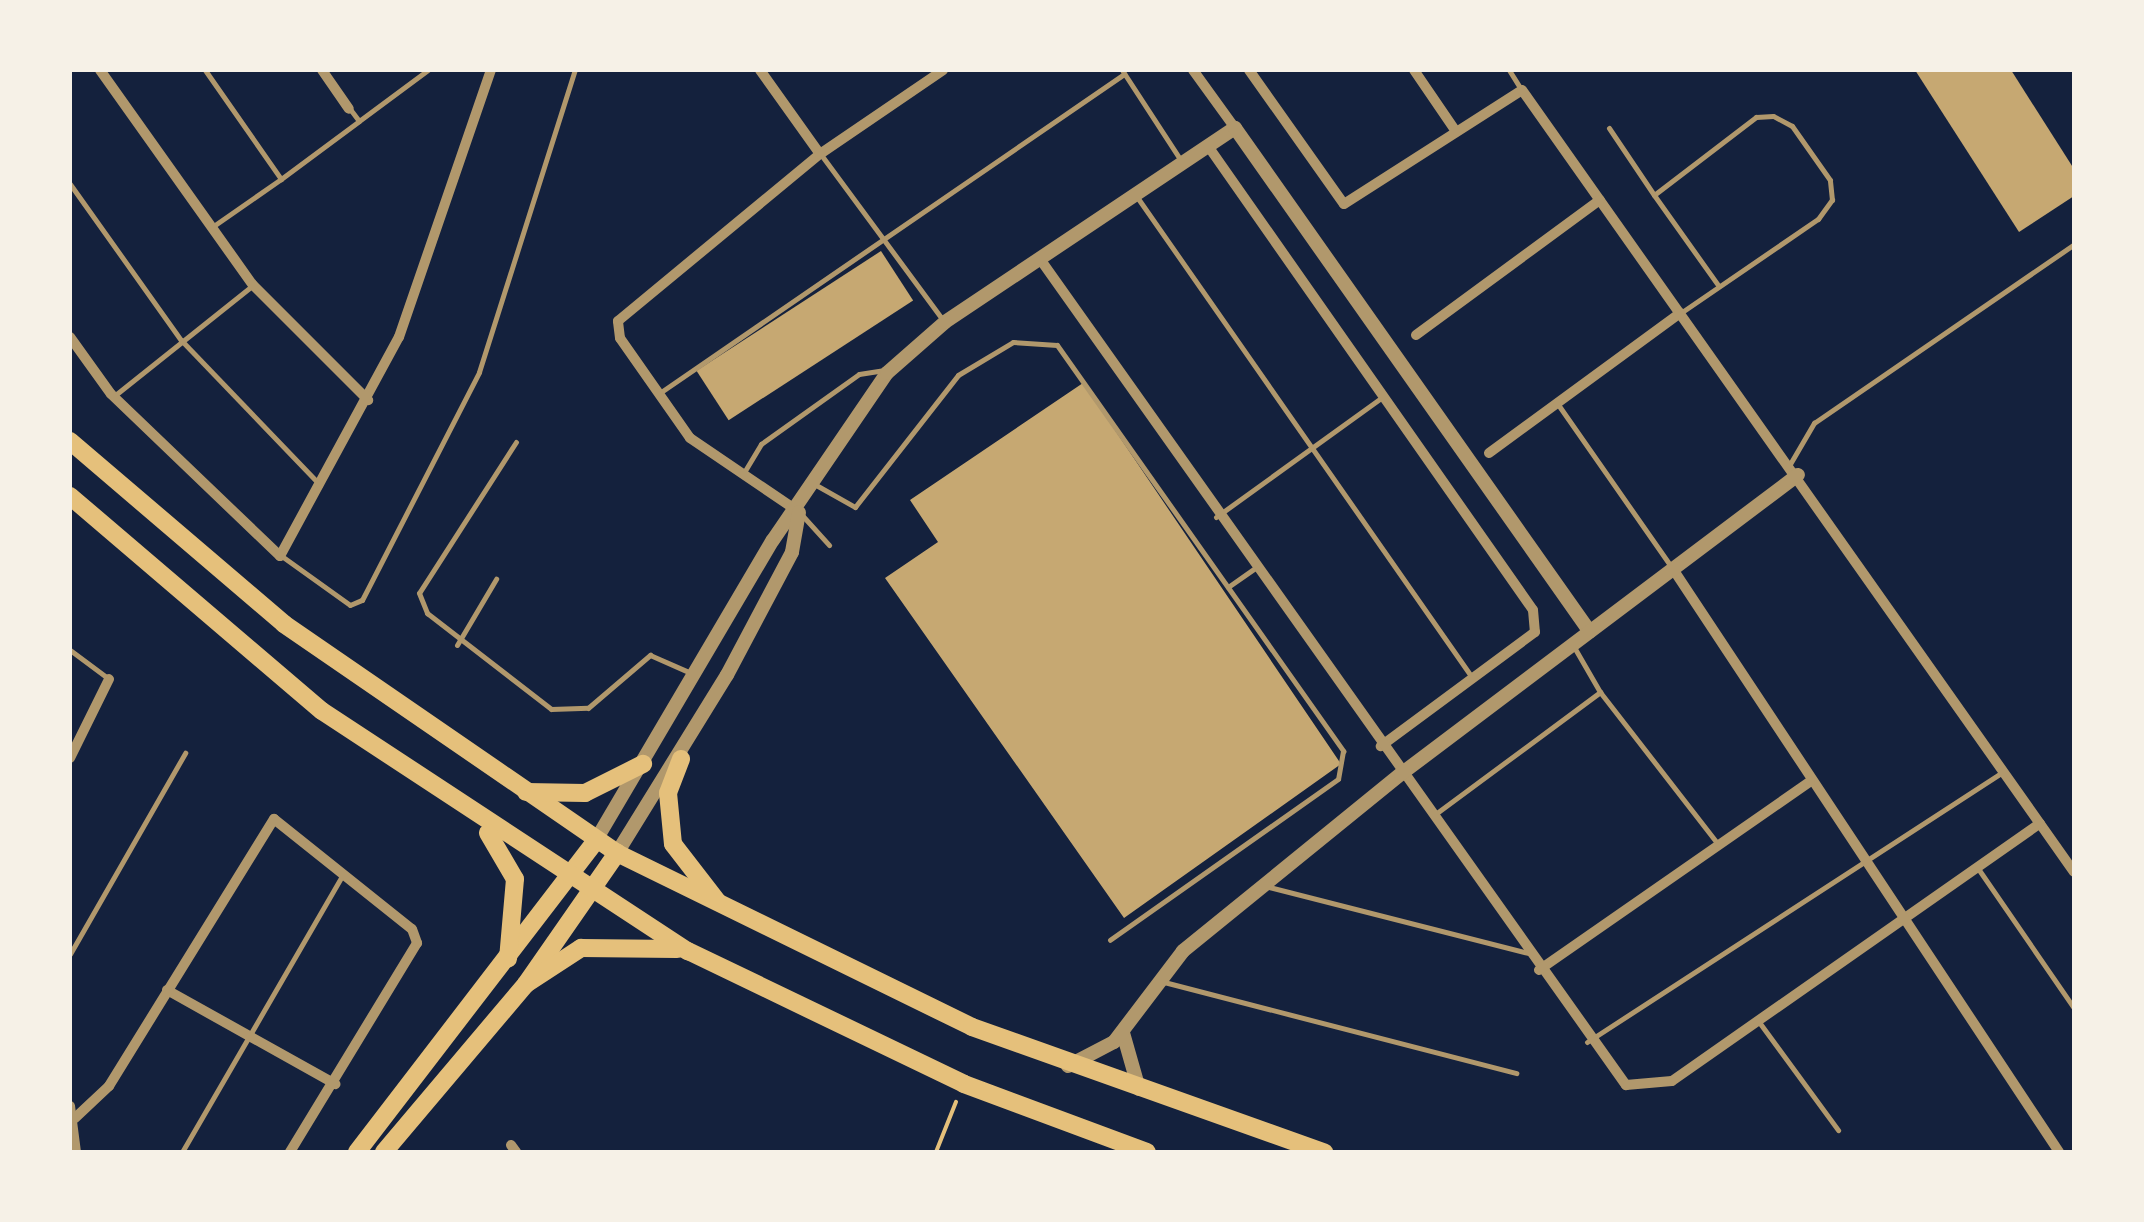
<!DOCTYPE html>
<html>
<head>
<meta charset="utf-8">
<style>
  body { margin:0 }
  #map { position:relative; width:2144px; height:1222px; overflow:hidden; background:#14213d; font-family:"Source Sans 3",sans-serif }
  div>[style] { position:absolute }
  .building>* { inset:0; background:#c6a872; transform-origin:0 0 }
  .path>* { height:4px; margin:-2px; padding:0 2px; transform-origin:2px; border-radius:2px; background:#e5c07b }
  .service>* { height:5px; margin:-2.5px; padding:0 2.5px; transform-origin:2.5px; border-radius:2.5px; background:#b1986c }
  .minor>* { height:10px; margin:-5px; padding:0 5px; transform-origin:5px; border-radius:5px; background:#b1986c }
  .tertiary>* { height:14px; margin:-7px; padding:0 7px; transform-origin:7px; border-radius:7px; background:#b1986c }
  .primary>* { height:18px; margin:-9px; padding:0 9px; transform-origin:9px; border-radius:9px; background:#e5c07b }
  .trunk>* { height:18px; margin:-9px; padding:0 9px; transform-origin:9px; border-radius:9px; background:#e5c07b }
  span { translate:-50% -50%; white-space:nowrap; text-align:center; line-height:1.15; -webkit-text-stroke:9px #f6f1e7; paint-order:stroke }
  .frame { position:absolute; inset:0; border:72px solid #f6f1e7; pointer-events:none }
</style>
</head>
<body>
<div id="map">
  <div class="building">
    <i style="clip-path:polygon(1915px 70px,2011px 70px,2074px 169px,2074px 196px,2019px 232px)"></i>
    <i style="left:881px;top:251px;width:59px;height:220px;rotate:57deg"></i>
    <i style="clip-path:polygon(1083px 383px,1341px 764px,1124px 918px,885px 578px,938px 542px,910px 500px)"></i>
  </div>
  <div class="path">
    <i style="left:936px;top:1152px;width:54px;rotate:-68.2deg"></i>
  </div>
  <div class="service">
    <i style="left:205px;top:70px;width:133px;rotate:55.1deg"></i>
    <i style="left:281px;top:179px;width:84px;rotate:145.2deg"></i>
    <i style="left:1122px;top:70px;width:106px;rotate:56.9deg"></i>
    <i style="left:1509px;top:70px;width:22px;rotate:58deg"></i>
    <i style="left:350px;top:109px;width:15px;rotate:53deg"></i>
    <i style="left:359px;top:121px;width:86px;rotate:-36.5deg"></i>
    <i style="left:1609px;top:128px;width:81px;rotate:56.1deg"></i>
    <i style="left:822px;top:156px;width:204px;rotate:53.6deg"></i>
    <i style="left:281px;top:179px;width:97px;rotate:-36.6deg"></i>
    <i style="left:70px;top:184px;width:191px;rotate:54.6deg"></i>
    <i style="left:181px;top:340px;width:201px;rotate:46.2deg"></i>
    <i style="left:1137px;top:197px;width:584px;rotate:55.11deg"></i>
    <i style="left:1682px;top:312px;width:165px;rotate:-34.4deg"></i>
    <i style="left:1818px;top:219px;width:24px;rotate:-54deg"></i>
    <i style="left:1832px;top:200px;width:20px;rotate:-96deg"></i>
    <i style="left:1830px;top:180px;width:66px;rotate:-125.1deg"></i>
    <i style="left:1792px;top:126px;width:21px;rotate:-152deg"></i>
    <i style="left:1773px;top:116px;width:17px;rotate:177deg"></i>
    <i style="left:1756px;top:117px;width:128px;rotate:142.6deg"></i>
    <i style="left:1654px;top:195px;width:110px;rotate:54.6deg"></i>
    <i style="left:661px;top:392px;width:562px;rotate:-34.48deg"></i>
    <i style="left:114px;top:396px;width:178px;rotate:-38.6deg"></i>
    <i style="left:1557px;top:403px;width:203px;rotate:55.1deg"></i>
    <i style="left:516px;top:442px;width:179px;rotate:122.7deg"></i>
    <i style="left:419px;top:593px;width:22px;rotate:68deg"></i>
    <i style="left:427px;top:613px;width:157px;rotate:37.7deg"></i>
    <i style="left:551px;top:709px;width:37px;rotate:-2deg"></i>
    <i style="left:588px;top:708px;width:82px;rotate:-40.5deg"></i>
    <i style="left:650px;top:655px;width:45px;rotate:23.7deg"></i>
    <i style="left:1790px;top:464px;width:48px;rotate:-59.7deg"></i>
    <i style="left:1814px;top:423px;width:316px;rotate:-34.5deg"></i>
    <i style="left:743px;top:474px;width:35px;rotate:-59deg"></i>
    <i style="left:761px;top:444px;width:120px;rotate:-35.5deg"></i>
    <i style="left:859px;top:374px;width:26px;rotate:-9deg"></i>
    <i style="left:816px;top:485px;width:45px;rotate:29.4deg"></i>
    <i style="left:855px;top:507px;width:167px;rotate:-52deg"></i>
    <i style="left:958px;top:375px;width:64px;rotate:-31deg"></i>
    <i style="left:1013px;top:342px;width:44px;rotate:3.9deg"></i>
    <i style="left:1057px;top:345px;width:497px;rotate:54.8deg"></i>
    <i style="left:1343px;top:751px;width:28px;rotate:100deg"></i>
    <i style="left:1338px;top:779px;width:279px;rotate:144.8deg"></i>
    <i style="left:801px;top:514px;width:42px;rotate:47.9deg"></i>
    <i style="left:1216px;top:517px;width:203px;rotate:-35.8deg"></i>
    <i style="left:283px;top:557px;width:82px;rotate:35.6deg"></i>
    <i style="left:350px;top:605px;width:13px;rotate:-23deg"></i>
    <i style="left:362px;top:600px;width:256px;rotate:-62.8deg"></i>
    <i style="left:479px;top:372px;width:317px;rotate:-72.4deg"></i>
    <i style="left:1228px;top:587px;width:32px;rotate:-35deg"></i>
    <i style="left:457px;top:645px;width:77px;rotate:-59.4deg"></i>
    <i style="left:70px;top:650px;width:49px;rotate:36.6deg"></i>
    <i style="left:1600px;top:692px;width:192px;rotate:52.2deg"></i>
    <i style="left:1434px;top:815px;width:207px;rotate:-36.5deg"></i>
    <i style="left:1600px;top:692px;width:52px;rotate:-120deg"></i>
    <i style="left:1977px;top:867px;width:171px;rotate:55.5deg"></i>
    <i style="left:1269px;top:887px;width:267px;rotate:14.3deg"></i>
    <i style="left:70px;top:954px;width:232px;rotate:-60.2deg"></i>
    <i style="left:1164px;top:982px;width:364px;rotate:14.5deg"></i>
    <i style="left:1759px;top:1022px;width:134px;rotate:53.8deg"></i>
    <i style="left:1587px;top:1042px;width:494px;rotate:-33deg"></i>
    <i style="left:182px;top:1152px;width:321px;rotate:-59.9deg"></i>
  </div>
  <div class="minor">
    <i style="left:100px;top:70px;width:264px;rotate:54.6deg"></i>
    <i style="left:253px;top:285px;width:163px;rotate:45deg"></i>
    <i style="left:322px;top:70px;width:47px;rotate:55.3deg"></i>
    <i style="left:760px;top:70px;width:103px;rotate:54.5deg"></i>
    <i style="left:1193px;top:70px;width:72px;rotate:54.1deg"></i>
    <i style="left:1249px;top:70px;width:164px;rotate:54.7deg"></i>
    <i style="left:1344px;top:204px;width:211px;rotate:-32.6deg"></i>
    <i style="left:1522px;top:90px;width:957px;rotate:54.78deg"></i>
    <i style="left:1414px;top:70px;width:73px;rotate:55.7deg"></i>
    <i style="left:1208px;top:146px;width:566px;rotate:54.99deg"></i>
    <i style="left:1533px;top:610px;width:22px;rotate:85deg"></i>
    <i style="left:1535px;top:632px;width:192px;rotate:143.5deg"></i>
    <i style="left:1040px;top:259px;width:1013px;rotate:54.65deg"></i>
    <i style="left:1626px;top:1085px;width:46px;rotate:-5deg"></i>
    <i style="left:1672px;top:1081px;width:449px;rotate:-35deg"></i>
    <i style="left:1416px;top:335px;width:228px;rotate:-36.3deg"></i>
    <i style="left:70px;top:337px;width:70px;rotate:54.3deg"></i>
    <i style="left:111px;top:394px;width:234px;rotate:43.8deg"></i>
    <i style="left:280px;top:556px;width:249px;rotate:-61.5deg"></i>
    <i style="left:399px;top:337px;width:282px;rotate:-71deg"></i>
    <i style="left:1489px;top:453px;width:237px;rotate:-36.2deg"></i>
    <i style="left:799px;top:512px;width:132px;rotate:-145.8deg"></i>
    <i style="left:690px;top:438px;width:122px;rotate:-125deg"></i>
    <i style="left:620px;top:338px;width:17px;rotate:-97deg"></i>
    <i style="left:618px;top:321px;width:262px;rotate:-39.6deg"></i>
    <i style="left:820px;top:154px;width:149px;rotate:-34.3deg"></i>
    <i style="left:1673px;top:569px;width:699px;rotate:56.49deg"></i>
    <i style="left:70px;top:758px;width:88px;rotate:-63.7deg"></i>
    <i style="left:1539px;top:970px;width:330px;rotate:-34.8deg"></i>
    <i style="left:167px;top:990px;width:193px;rotate:29.2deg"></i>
    <i style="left:70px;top:1106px;width:46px;rotate:82.6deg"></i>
    <i style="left:75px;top:1118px;width:47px;rotate:-43.3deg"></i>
    <i style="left:109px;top:1086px;width:314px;rotate:-58.3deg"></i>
    <i style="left:274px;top:819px;width:176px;rotate:38.6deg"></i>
    <i style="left:412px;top:929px;width:15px;rotate:70deg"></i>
    <i style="left:417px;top:943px;width:245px;rotate:121.3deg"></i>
    <i style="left:511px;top:1145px;width:9px;rotate:54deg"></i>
  </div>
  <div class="tertiary">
    <i style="left:596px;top:840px;width:348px;rotate:-59.5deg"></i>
    <i style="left:773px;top:540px;width:202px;rotate:-55.7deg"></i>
    <i style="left:887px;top:373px;width:77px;rotate:-41.3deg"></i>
    <i style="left:945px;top:322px;width:349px;rotate:-33.8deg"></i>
    <i style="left:1235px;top:128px;width:616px;rotate:54.84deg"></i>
    <i style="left:617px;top:853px;width:209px;rotate:-58.3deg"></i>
    <i style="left:727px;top:675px;width:139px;rotate:-62.1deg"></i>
    <i style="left:792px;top:552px;width:40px;rotate:-80deg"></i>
    <i style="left:1123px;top:1033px;width:58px;rotate:74.1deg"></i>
    <i style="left:1068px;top:1066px;width:52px;rotate:-27.6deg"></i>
    <i style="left:1114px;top:1042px;width:114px;rotate:-52.8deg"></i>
    <i style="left:1183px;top:951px;width:281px;rotate:-39.1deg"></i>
    <i style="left:1401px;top:774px;width:497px;rotate:-37deg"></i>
  </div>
  <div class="primary">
    <i style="left:357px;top:1152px;width:393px;rotate:-52.5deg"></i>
    <i style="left:384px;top:1152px;width:220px;rotate:-49.8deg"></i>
    <i style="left:526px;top:984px;width:160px;rotate:-55.2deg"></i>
  </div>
  <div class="trunk">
    <i style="left:70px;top:441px;width:282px;rotate:40.5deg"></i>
    <i style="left:284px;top:624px;width:404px;rotate:34.5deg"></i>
    <i style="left:617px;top:853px;width:395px;rotate:26.1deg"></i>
    <i style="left:972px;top:1027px;width:374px;rotate:19.6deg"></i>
    <i style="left:70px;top:496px;width:331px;rotate:40.5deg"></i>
    <i style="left:322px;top:711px;width:438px;rotate:33.3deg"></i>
    <i style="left:688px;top:951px;width:306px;rotate:25.7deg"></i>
    <i style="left:964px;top:1084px;width:195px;rotate:20.4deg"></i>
    <i style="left:681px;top:759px;width:36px;rotate:111deg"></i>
    <i style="left:668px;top:793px;width:51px;rotate:84.4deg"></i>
    <i style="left:673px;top:844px;width:72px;rotate:52.3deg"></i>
    <i style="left:526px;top:792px;width:59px;rotate:1deg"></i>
    <i style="left:585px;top:793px;width:65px;rotate:-26.6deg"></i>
    <i style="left:488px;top:833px;width:53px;rotate:59.6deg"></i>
    <i style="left:515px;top:879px;width:80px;rotate:95deg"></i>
    <i style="left:526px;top:984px;width:66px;rotate:-33.2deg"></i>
    <i style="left:581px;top:948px;width:96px;rotate:0.6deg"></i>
  </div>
  <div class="frame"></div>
</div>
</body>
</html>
